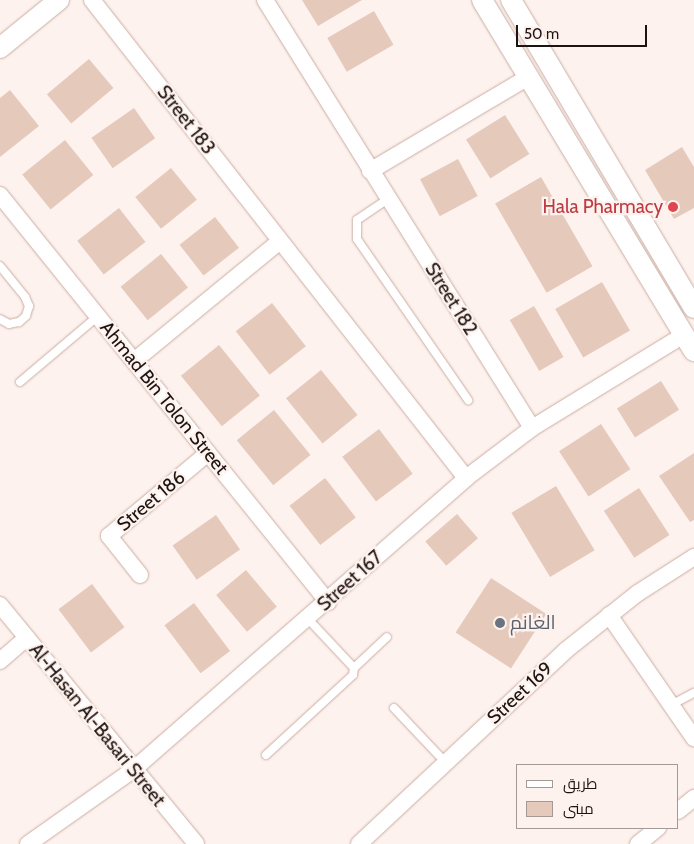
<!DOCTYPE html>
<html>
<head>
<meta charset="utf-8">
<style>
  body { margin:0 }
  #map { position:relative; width:694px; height:844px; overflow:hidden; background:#fef2ee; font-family:Cabin,Cairo,sans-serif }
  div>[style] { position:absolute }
  .building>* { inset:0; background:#e5cabc; transform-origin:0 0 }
  .roads { filter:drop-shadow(0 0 1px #c9ada3) drop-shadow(0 0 1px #c9ada3) }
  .service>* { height:8px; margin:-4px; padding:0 4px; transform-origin:4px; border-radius:4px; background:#fff }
  .minor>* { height:16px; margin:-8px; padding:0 8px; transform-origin:8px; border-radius:8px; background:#fff }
  .tertiary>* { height:20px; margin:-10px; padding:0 10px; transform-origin:10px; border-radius:10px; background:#fff }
  .dots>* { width:14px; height:14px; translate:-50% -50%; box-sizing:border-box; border:2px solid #fef2ee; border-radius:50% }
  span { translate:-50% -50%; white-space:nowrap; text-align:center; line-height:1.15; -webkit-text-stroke:4.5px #fef2ee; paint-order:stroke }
  .street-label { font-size:19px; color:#1d1310 }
  .health-label { font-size:19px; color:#be3a42 }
  .right { translate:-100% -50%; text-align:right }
  .worship-label { font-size:19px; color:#5b616d }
  .left { translate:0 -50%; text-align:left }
  .legend { position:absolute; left:516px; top:764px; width:162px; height:65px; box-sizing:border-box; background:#fef2ee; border:1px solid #a49995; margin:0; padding:6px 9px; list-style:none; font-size:15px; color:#1d1310 }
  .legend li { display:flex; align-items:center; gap:10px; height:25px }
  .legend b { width:25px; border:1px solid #a49995 }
  .scale { position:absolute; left:516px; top:25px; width:131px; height:22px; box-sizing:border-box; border:2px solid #1d1310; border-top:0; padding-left:6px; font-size:15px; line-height:18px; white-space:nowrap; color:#1d1310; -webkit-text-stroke:4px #fef2ee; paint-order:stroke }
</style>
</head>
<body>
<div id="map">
  <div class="building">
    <i style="clip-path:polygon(302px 0,362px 0,318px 26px)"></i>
    <i style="left:374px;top:11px;width:39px;height:54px;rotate:60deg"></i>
    <i style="left:89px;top:59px;width:38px;height:55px;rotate:50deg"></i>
    <i style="clip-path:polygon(10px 90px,39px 126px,0 157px,0 98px)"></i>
    <i style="left:134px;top:108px;width:37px;height:52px;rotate:55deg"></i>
    <i style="left:505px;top:115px;width:46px;height:46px;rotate:58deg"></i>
    <i style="left:65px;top:140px;width:45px;height:55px;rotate:51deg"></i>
    <i style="clip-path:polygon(682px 147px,694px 167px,694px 208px,674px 219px,645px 170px)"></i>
    <i style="left:458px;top:159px;width:42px;height:43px;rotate:62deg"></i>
    <i style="left:171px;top:168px;width:41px;height:46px;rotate:51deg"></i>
    <i style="left:541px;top:177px;width:103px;height:53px;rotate:60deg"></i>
    <i style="left:119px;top:208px;width:43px;height:53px;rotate:52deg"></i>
    <i style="left:215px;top:217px;width:39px;height:45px;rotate:52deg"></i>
    <i style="left:161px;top:254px;width:43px;height:52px;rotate:51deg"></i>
    <i style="left:602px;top:282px;width:56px;height:54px;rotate:60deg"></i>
    <i style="left:272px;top:303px;width:55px;height:46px;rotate:52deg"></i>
    <i style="left:534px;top:306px;width:59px;height:28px;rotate:60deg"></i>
    <i style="left:219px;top:345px;width:65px;height:49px;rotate:51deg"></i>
    <i style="left:321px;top:370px;width:58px;height:45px;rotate:51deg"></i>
    <i style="left:661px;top:381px;width:34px;height:52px;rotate:58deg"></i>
    <i style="left:274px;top:410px;width:58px;height:48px;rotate:51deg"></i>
    <i style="left:601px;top:424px;width:54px;height:50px;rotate:57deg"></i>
    <i style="left:379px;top:429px;width:56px;height:46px;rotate:53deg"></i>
    <i style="clip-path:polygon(694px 453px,694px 520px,690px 522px,659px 476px)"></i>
    <i style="left:325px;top:478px;width:50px;height:45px;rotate:52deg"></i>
    <i style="left:556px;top:486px;width:75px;height:52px;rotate:59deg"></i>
    <i style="left:639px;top:488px;width:56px;height:42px;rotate:57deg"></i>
    <i style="left:457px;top:514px;width:32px;height:42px;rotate:49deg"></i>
    <i style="left:216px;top:515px;width:42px;height:53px;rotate:55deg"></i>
    <i style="left:246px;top:570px;width:48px;height:39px;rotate:50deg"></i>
    <i style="left:491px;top:578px;width:66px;height:65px;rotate:33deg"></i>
    <i style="left:92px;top:584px;width:54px;height:42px;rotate:53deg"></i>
    <i style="left:194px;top:603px;width:60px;height:37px;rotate:53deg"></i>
  </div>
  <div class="roads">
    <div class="service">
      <i style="left:388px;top:199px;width:37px;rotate:146deg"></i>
      <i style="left:357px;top:220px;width:19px;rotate:90deg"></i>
      <i style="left:357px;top:239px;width:196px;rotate:55.4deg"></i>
      <i style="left:0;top:266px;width:40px;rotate:51deg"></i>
      <i style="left:25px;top:297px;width:10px;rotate:66deg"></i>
      <i style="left:29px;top:306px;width:10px;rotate:107deg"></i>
      <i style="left:26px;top:316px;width:9px;rotate:139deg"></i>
      <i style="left:19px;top:322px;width:10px;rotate:169deg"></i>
      <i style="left:9px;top:324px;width:10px;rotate:-151deg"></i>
      <i style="left:20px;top:382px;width:102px;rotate:-40.2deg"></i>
      <i style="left:308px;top:619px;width:67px;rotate:46.8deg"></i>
      <i style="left:671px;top:705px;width:26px;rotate:-28deg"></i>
      <i style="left:394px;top:708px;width:76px;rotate:46.6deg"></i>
      <i style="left:266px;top:755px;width:118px;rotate:-42.6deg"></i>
      <i style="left:353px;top:675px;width:7px;rotate:-82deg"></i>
      <i style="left:354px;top:668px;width:45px;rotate:-43.2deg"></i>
    </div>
    <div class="minor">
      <i style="left:92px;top:0;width:607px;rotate:51.96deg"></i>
      <i style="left:265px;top:0;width:504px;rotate:58.04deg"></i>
      <i style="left:370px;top:171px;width:184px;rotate:-30.7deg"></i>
      <i style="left:0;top:195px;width:523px;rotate:51.13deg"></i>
      <i style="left:134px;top:361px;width:189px;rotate:-39.4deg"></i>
      <i style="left:140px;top:575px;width:50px;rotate:-128.5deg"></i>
      <i style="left:109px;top:536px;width:129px;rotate:-40deg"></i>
      <i style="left:0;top:605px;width:309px;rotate:50.6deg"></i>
      <i style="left:609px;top:615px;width:150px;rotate:55.4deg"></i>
      <i style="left:0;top:661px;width:35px;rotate:-41deg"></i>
      <i style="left:678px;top:811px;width:21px;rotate:-39deg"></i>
      <i style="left:28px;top:844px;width:128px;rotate:-35.2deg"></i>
      <i style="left:133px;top:770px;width:443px;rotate:-41.2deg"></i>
      <i style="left:466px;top:478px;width:83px;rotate:-37.1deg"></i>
      <i style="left:532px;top:428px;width:178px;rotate:-31.5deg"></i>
      <i style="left:359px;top:844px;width:282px;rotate:-43.1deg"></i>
      <i style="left:565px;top:651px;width:93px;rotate:-38.5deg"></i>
      <i style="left:638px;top:593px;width:67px;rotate:-32.7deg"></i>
      <i style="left:638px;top:844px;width:26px;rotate:-39deg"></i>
    </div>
    <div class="tertiary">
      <i style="left:482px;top:0;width:410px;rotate:58.9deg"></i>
      <i style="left:511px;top:0;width:358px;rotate:59.3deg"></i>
      <i style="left:0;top:48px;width:76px;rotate:-39.1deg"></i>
    </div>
  </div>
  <div class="dots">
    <i style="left:673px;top:207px;background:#e0444e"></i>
    <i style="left:500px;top:623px;background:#6b7280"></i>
  </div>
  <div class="street-label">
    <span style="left:186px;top:120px;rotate:52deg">Street 183</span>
    <span style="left:451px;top:299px;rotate:58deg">Street 182</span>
    <span style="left:164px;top:398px;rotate:51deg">Ahmad Bin Tolon Street</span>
    <span style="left:151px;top:501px;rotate:-40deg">Street 186</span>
    <span style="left:350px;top:581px;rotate:-42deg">Street 167</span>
    <span style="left:520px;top:693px;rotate:-43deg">Street 169</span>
    <span style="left:97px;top:725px;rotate:51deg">Al-Hasan Al-Basari Street</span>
  </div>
  <div class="health-label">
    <span class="right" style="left:663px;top:207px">Hala Pharmacy</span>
  </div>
  <div class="worship-label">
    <span class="left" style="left:510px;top:623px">الغانم</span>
  </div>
  <ul class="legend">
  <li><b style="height:6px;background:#fff"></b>طريق</li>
  <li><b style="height:14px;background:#e5cabc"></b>مبنى</li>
  </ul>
  <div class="scale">50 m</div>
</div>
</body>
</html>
